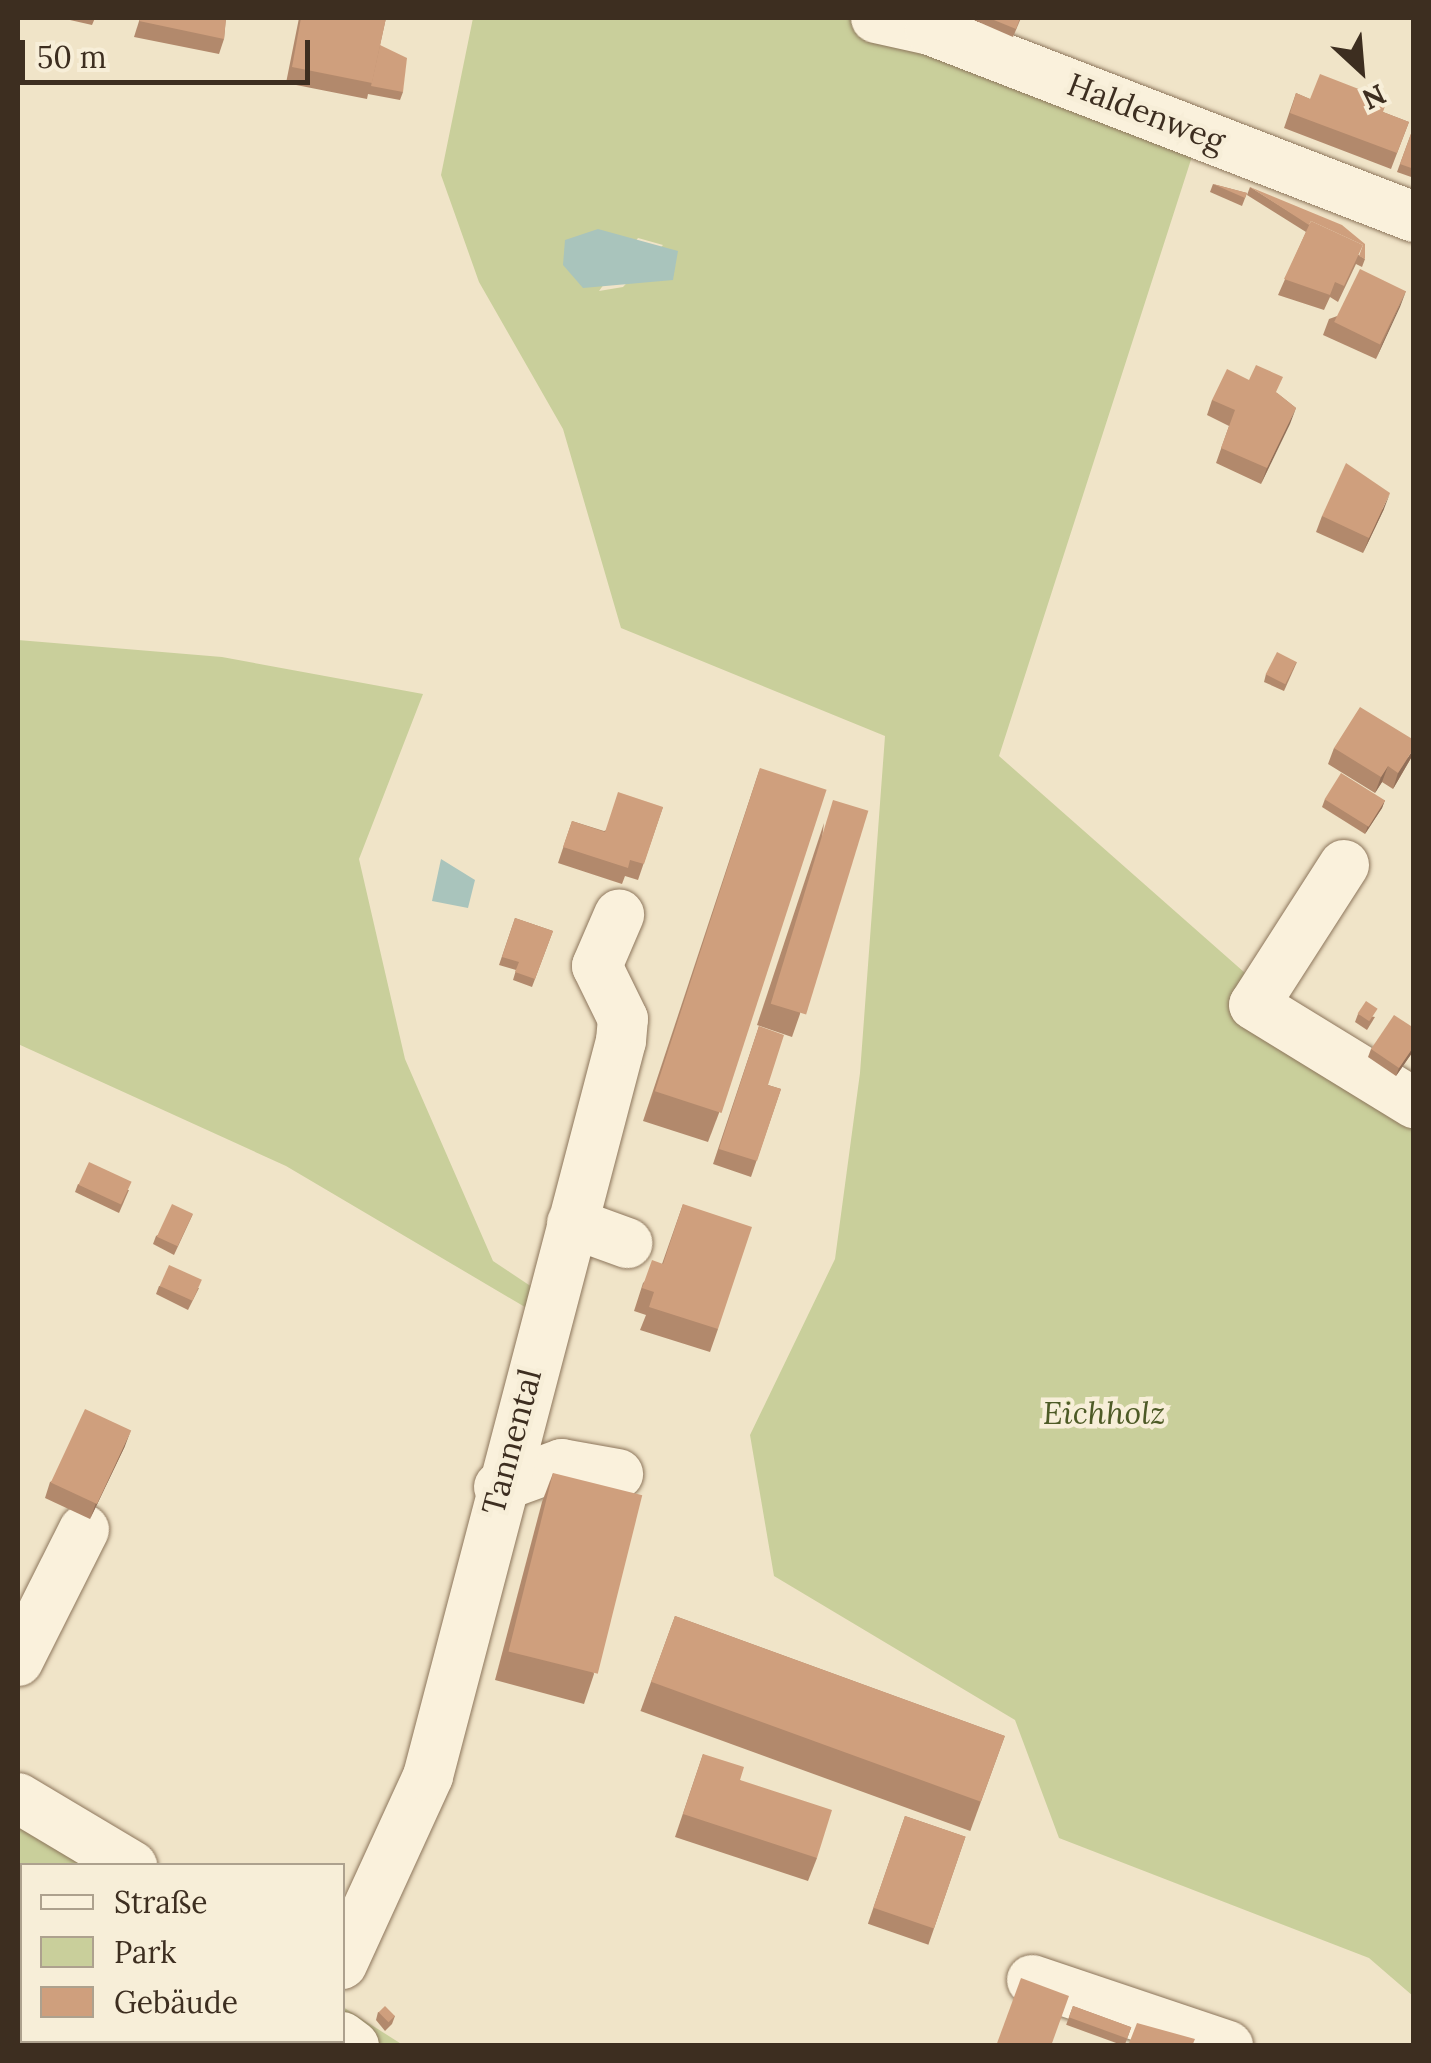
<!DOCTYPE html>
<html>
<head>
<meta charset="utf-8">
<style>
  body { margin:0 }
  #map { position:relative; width:1431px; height:2063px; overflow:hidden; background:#f0e4c8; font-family:Lora,serif }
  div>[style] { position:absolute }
  .green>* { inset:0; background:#c9cf9b }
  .water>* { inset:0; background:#a9c4bc }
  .roads { filter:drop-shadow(0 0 2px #8d765c) drop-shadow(0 0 2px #8d765c) }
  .minor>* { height:50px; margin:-25px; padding:0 25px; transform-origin:25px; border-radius:25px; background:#faf1dc }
  .wall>* { inset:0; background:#b2896c; transform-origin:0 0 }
  .shaded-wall>* { inset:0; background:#916f58 }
  .building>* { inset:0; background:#cf9f7d; transform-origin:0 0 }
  span { translate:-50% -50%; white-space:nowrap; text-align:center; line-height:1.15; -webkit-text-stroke:9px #f7eed8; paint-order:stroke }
  .street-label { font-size:32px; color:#3d2e20 }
  .park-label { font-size:32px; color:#4d5a26; font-style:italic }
  .frame { position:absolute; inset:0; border:20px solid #3d2e20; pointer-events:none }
  .legend { position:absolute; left:20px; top:1863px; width:325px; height:180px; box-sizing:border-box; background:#f7eed8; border:2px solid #ada18e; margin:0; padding:12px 18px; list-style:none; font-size:30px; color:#3d2e20 }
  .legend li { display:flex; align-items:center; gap:20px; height:50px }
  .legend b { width:50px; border:2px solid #ada18e }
  .north { position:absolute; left:1311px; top:20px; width:100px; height:100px; -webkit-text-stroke:8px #f7eed8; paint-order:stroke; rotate:154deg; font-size:28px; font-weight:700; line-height:40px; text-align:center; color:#3d2e20 }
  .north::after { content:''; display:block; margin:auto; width:35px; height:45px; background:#3d2e20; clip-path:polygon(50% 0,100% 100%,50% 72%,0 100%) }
  .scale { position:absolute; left:20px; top:40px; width:290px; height:45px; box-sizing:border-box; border:5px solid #3d2e20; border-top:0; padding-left:12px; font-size:30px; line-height:35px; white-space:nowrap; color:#3d2e20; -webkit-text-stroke:8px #f7eed8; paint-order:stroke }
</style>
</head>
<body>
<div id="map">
  <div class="green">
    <i style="clip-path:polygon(evenodd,473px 18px,947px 18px,1197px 141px,999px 756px,1313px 1033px,1413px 1088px,1413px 1996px,1369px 1958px,1059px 1838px,1015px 1720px,774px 1576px,750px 1435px,835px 1259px,860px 1073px,885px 736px,621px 628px,563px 429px,479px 282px,441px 175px,473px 18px,638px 238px,663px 245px,623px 287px,599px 291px,638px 238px)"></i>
    <i style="clip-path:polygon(18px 640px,222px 657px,423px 694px,359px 859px,405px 1059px,493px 1261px,535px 1289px,530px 1310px,286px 1166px,18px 1044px)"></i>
    <i style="clip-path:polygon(18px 1814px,105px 1865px,22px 1866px,22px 2040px,342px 2040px,343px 2007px,403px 2045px,18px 2045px)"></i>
  </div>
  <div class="water">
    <i style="clip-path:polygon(598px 229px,678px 251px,673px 280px,583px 288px,563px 265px,565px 240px)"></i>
    <i style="clip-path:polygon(441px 859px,475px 880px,468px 908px,432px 901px)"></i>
  </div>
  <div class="roads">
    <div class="minor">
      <i style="left:876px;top:18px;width:55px;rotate:12.5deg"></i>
      <i style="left:930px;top:30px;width:519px;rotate:21.12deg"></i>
      <i style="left:1344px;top:865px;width:166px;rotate:122.7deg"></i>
      <i style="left:1254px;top:1005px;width:188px;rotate:31.5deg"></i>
      <i style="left:572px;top:1223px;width:59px;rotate:20deg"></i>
      <i style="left:499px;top:1487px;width:67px;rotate:-20.1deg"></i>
      <i style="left:562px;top:1464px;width:57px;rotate:10.1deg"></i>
      <i style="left:18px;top:1661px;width:147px;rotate:-63.3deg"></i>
      <i style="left:18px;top:1798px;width:133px;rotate:30.8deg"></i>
      <i style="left:342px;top:1964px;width:207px;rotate:-65.4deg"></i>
      <i style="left:428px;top:1776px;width:760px;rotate:-75.29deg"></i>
      <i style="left:621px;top:1041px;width:22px;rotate:-85deg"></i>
      <i style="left:623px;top:1019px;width:59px;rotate:-116.1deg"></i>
      <i style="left:597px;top:966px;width:56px;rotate:-66.7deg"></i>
      <i style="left:1032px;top:1980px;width:207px;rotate:18.6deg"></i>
      <i style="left:342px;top:2037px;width:15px;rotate:37deg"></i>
    </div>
  </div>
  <div class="wall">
    <i style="clip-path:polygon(71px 18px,95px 18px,92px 25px,70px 20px)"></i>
    <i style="clip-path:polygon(140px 18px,226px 18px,224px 39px,219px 54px,134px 37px)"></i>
    <i style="clip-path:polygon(299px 18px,386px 18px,380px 45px,403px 92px,400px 100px,368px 94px,367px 99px,286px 83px)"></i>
    <i style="clip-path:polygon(975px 18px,1021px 18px,1013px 37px,974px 20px)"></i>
    <i style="clip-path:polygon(1296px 93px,1310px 99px,1383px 112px,1409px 122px,1391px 169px,1284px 128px)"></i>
    <i style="clip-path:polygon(1412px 131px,1414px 132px,1414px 178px,1397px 172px)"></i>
    <i style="clip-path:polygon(1213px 184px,1247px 193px,1242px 206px,1210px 192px)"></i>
    <i style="clip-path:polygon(1250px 187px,1365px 259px,1362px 267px,1356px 264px,1338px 302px,1330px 297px,1324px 310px,1278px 295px,1306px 232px,1247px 195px)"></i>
    <i style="clip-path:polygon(1406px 291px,1376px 359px,1323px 335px,1329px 319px)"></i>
    <i style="clip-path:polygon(1277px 393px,1296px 408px,1261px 484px,1216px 463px,1229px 426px,1207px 415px,1212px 400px)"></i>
    <i style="clip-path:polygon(1384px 509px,1363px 553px,1316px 532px,1322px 516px)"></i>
    <i style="clip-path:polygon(1297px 662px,1284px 691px,1264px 682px,1266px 674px)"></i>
    <i style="clip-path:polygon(1334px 748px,1411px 758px,1393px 789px,1382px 782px,1375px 793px,1328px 764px)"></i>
    <i style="clip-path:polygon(760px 768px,719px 1113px,708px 1142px,643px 1121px)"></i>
    <i style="clip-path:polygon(1325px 799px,1385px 800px,1382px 808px,1365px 834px,1322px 807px)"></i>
    <i style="clip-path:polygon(663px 807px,638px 880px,625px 876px,622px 884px,558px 863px,572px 821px,604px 831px)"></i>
    <i style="clip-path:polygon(824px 823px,800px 1014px,792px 1037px,757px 1025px)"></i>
    <i style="clip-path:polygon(515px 918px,553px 931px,532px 987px,513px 980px,516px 970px,499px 965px)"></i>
    <i style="clip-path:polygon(1358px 1014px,1375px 1017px,1367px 1030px,1355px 1022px)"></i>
    <i style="clip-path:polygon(759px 1026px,768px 1085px,781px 1089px,751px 1177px,713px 1164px)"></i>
    <i style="clip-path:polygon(1414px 1028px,1414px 1050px,1396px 1076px,1368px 1057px,1371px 1049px)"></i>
    <i style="clip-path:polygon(78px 1184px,129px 1190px,119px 1213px,75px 1192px)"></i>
    <i style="clip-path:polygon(683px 1204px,718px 1329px,710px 1352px,640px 1330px,646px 1315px,634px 1311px,643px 1283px,662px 1264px)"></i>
    <i style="clip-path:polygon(193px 1214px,174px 1255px,153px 1244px,156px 1236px)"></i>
    <i style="clip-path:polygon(159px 1286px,199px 1288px,188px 1310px,156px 1294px)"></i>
    <i style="clip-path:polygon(125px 1446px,90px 1519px,45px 1498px,50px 1482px)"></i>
    <i style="clip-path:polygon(553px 1473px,594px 1674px,584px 1704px,495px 1680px,542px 1502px)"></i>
    <i style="left:675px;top:1616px;width:351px;height:101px;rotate:20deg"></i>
    <i style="clip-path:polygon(703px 1754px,740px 1780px,817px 1858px,808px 1881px,675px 1837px)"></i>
    <i style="left:905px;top:1816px;width:64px;height:114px;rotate:19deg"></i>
    <i style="left:1073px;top:2006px;width:62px;height:20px;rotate:20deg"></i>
    <i style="clip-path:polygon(378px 2012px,395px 2016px,392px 2024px,385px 2031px,376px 2020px)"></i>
  </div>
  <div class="shaded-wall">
    <i style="clip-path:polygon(1406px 291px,1400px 307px,1376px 359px,1382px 344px)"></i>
    <i style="clip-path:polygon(1296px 408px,1290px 424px,1261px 484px,1267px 468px)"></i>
    <i style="clip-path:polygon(1390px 493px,1384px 509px,1363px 553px,1369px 538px)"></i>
    <i style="clip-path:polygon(1414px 748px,1411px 758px,1393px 789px,1398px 773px)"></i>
    <i style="clip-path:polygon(1388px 766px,1382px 782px,1375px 793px,1381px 777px)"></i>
    <i style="clip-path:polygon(1385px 800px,1382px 808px,1365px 834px,1368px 826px)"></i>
    <i style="clip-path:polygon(1414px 1046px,1414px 1050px,1396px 1076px,1399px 1068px)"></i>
    <i style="clip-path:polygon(131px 1430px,125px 1446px,90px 1519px,96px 1503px)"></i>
  </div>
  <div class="building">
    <i style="clip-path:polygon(141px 18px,226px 18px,224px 39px,139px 21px)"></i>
    <i style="clip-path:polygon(301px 18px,386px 18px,372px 83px,292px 67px)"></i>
    <i style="clip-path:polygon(989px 18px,1020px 18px,1016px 29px)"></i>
    <i style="clip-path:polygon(380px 45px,407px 58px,403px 92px,371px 86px)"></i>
    <i style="clip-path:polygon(1320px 74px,1387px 100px,1383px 112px,1409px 122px,1397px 153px,1290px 113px,1296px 93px,1310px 99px)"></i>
    <i style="clip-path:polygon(1412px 131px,1414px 132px,1414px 169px,1400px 164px)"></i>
    <i style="clip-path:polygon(1213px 184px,1247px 193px,1245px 198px)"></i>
    <i style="clip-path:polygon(1250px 187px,1342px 225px,1365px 244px,1365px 259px,1359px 256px,1363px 245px,1311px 221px,1309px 225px)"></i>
    <i style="clip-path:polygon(1311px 221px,1363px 245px,1344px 286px,1335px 282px,1330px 295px,1284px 279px)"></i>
    <i style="left:1360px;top:269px;width:51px;height:59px;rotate:26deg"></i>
    <i style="clip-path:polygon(1256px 365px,1283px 377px,1276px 392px,1296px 408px,1267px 468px,1221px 448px,1235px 410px,1212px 400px,1227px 369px,1249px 380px)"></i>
    <i style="clip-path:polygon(1346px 463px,1390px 493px,1369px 538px,1322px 516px)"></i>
    <i style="left:1277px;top:652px;width:22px;height:25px;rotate:27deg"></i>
    <i style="clip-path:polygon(1360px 707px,1414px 740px,1414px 748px,1398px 773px,1388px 766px,1381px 777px,1334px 748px)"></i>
    <i style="left:760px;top:768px;width:70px;height:340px;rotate:18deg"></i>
    <i style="left:1341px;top:773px;width:52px;height:31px;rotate:32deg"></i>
    <i style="clip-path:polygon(618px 792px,663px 807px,644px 864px,630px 860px,628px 868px,563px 847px,572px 821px,605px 832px)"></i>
    <i style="left:833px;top:800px;width:37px;height:213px;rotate:17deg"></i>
    <i style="clip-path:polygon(515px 918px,553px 931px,535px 979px,515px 972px,519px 962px,502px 957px)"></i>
    <i style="left:1366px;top:1001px;width:14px;height:15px;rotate:34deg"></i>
    <i style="clip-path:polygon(1394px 1015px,1414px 1028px,1414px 1046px,1399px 1068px,1371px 1049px)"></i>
    <i style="clip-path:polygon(759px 1026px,784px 1035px,768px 1085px,781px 1089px,757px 1161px,719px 1149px)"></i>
    <i style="left:89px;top:1162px;width:47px;height:25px;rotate:25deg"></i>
    <i style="left:172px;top:1204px;width:23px;height:36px;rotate:25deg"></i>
    <i style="clip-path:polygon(683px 1204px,752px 1227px,718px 1329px,649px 1307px,654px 1292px,642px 1288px,652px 1260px,663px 1264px)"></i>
    <i style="left:169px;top:1265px;width:36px;height:23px;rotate:24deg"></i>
    <i style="left:85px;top:1409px;width:51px;height:81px;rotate:25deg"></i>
    <i style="left:553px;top:1473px;width:92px;height:184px;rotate:14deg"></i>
    <i style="left:675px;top:1616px;width:351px;height:70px;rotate:20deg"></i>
    <i style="clip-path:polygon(703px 1754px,744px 1767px,740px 1780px,832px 1810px,817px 1858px,683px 1814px)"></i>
    <i style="left:905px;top:1816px;width:64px;height:97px;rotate:19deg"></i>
    <i style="clip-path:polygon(1021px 1978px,1069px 1996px,1051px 2046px,996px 2046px)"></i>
    <i style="left:385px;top:2006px;width:14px;height:9px;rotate:45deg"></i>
    <i style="left:1073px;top:2006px;width:62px;height:12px;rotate:20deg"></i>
    <i style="clip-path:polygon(1137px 2023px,1195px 2039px,1192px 2046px,1128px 2046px)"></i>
  </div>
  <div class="street-label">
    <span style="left:1146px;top:113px;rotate:21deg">Haldenweg</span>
    <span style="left:512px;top:1442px;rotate:-75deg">Tannental</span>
  </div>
  <div class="park-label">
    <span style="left:1104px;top:1413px">Eichholz</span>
  </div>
  <div class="frame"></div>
  <ul class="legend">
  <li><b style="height:12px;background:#faf1dc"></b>Straße</li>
  <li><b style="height:28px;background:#c9cf9b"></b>Park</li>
  <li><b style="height:28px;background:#cf9f7d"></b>Gebäude</li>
  </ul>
  <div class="north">N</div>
  <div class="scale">50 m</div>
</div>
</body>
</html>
